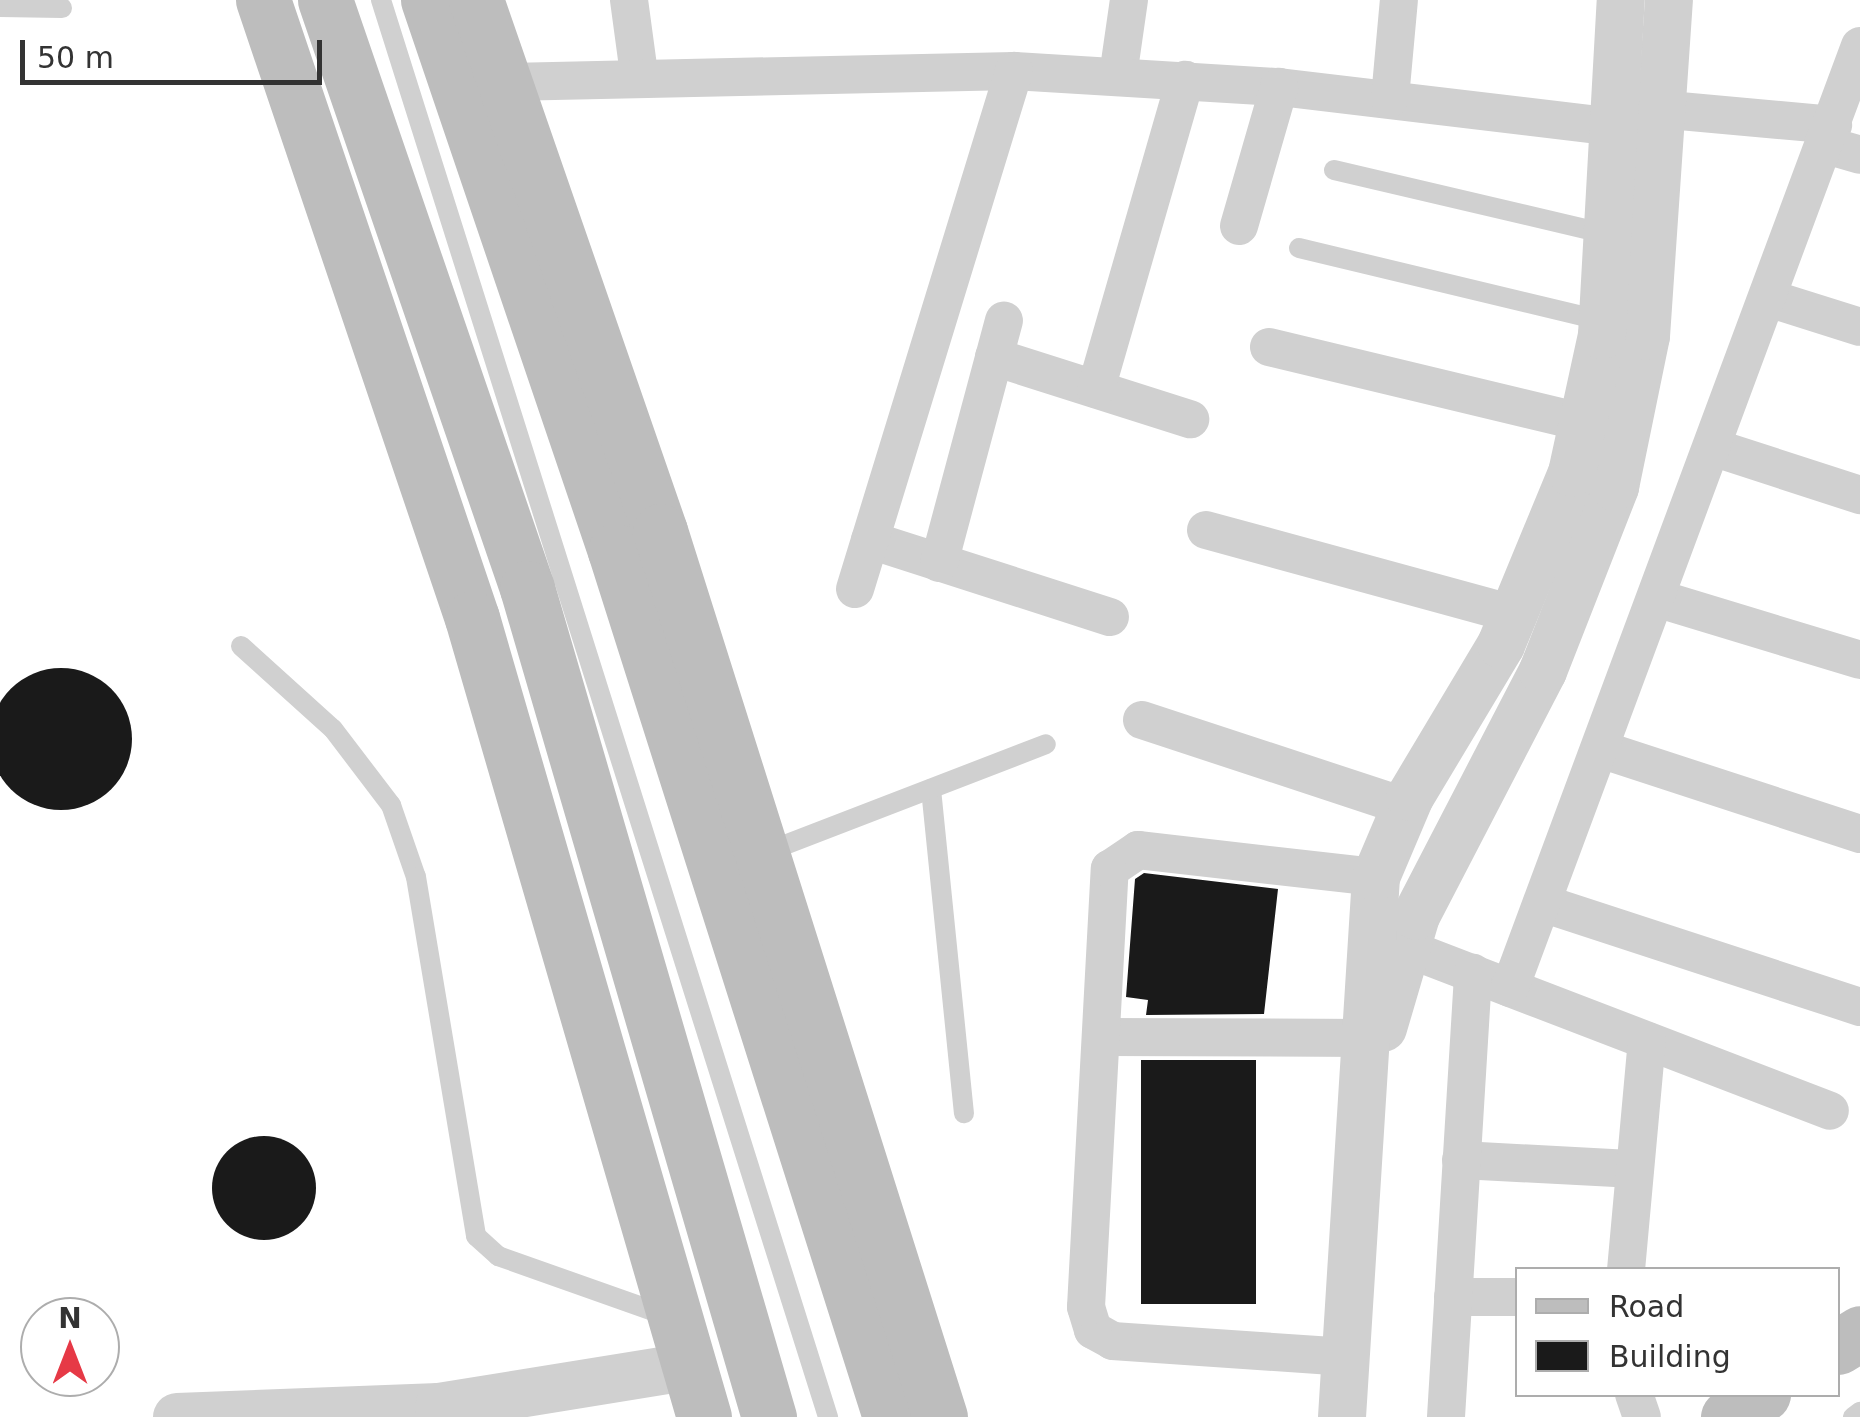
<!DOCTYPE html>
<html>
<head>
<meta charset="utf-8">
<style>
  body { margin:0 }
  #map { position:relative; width:1860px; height:1417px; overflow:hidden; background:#fff; font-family:"DejaVu Sans",sans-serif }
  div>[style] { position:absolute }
  .building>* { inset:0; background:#1a1a1a; transform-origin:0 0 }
  .round { border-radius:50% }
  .service>* { height:20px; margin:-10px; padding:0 10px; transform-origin:10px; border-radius:10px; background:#d0d0d0 }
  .minor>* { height:38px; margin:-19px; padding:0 19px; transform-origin:19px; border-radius:19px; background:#d0d0d0 }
  .tertiary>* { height:48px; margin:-24px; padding:0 24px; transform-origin:24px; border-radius:24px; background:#d0d0d0 }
  .secondary>* { height:55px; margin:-27.5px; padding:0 27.5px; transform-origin:27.5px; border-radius:27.5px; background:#bdbdbd }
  span { translate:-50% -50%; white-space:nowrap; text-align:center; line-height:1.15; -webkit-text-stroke:10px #fff; paint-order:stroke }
  .legend { position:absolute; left:1515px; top:1267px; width:325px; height:130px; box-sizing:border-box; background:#fff; border:2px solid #adadad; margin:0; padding:12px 18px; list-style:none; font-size:30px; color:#333 }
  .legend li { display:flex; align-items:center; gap:20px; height:50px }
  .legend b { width:50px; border:2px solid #adadad }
  .north { position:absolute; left:20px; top:1297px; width:100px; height:100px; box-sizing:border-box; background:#fff; border:2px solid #adadad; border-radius:50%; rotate:0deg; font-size:28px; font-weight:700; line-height:40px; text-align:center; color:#333 }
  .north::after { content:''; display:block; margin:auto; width:35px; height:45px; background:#e63946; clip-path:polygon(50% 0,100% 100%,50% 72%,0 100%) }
  .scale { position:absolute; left:20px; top:40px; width:302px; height:45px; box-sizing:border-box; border:5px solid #333; border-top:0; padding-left:12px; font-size:30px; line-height:35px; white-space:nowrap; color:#333; -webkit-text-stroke:8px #fff; paint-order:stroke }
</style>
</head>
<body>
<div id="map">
  <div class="building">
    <i class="round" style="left:-10px;top:668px;width:142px;height:142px"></i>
    <i style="clip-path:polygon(1144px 873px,1278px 889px,1264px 1014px,1146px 1015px,1148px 1000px,1126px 997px,1135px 879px)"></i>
    <i style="left:1141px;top:1060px;width:115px;height:244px"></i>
    <i class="round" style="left:212px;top:1136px;width:104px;height:104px"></i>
  </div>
  <div class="service">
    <i style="left:381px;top:0;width:1486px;rotate:72.49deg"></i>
    <i style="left:0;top:7px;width:62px;rotate:0.9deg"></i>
    <i style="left:1334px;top:170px;width:280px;rotate:13.2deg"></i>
    <i style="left:1299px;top:248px;width:313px;rotate:13.5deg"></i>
    <i style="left:241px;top:646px;width:124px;rotate:42.1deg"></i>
    <i style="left:333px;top:729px;width:96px;rotate:52.7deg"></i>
    <i style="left:391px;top:805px;width:76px;rotate:70.9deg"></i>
    <i style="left:416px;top:877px;width:364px;rotate:80.5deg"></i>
    <i style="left:476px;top:1236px;width:30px;rotate:42deg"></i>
    <i style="left:498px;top:1256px;width:179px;rotate:19.5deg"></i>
    <i style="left:931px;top:789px;width:326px;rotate:84.2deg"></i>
    <i style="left:764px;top:853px;width:302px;rotate:-21.1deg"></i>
    <i style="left:1853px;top:1417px;width:9px;rotate:-36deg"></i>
  </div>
  <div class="minor">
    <i style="left:629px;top:0;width:75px;rotate:82.3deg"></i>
    <i style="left:1118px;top:76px;width:77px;rotate:-81.8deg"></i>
    <i style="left:504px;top:82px;width:510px;rotate:-1.24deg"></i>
    <i style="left:1014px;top:71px;width:265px;rotate:3.5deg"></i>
    <i style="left:1279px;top:87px;width:335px;rotate:6.8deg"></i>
    <i style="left:1390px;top:98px;width:98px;rotate:-84.8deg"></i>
    <i style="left:1636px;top:107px;width:198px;rotate:5.2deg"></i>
    <i style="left:1826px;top:145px;width:35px;rotate:16deg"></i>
    <i style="left:1239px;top:226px;width:145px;rotate:-73.9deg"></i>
    <i style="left:1768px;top:298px;width:96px;rotate:17.5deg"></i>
    <i style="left:1269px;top:347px;width:325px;rotate:13.5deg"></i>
    <i style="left:994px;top:357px;width:206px;rotate:17.6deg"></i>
    <i style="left:1096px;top:389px;width:322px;rotate:-73.9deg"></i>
    <i style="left:1712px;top:447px;width:156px;rotate:18deg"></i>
    <i style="left:1206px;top:530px;width:319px;rotate:15.3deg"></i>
    <i style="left:870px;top:540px;width:252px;rotate:17.8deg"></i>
    <i style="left:939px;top:563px;width:251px;rotate:-75deg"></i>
    <i style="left:855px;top:589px;width:542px;rotate:-72.94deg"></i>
    <i style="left:1656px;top:598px;width:213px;rotate:16.9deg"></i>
    <i style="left:1142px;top:720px;width:278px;rotate:18.2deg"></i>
    <i style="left:1600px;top:749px;width:274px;rotate:18.1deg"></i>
    <i style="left:1542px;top:903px;width:335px;rotate:18.1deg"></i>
    <i style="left:1406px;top:948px;width:454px;rotate:21deg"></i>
    <i style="left:1510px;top:988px;width:1005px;rotate:-69.62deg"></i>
    <i style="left:1101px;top:1037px;width:268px;rotate:0.2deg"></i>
    <i style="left:1461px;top:1160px;width:174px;rotate:3deg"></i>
    <i style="left:1626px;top:1270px;width:230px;rotate:-84.8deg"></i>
    <i style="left:1453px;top:1297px;width:65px"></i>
    <i style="left:1347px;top:1357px;width:235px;rotate:-176.1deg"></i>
    <i style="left:1113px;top:1341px;width:23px;rotate:-151deg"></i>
    <i style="left:1093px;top:1330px;width:24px;rotate:-107deg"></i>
    <i style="left:1086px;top:1307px;width:439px;rotate:-86.9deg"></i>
    <i style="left:1110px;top:869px;width:34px;rotate:-34deg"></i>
    <i style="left:1138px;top:850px;width:240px;rotate:6.5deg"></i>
    <i style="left:1634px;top:1394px;width:24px;rotate:71deg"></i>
    <i style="left:1446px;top:1417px;width:445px;rotate:-86.5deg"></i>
  </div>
  <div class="tertiary">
    <i style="left:1383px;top:1028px;width:117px;rotate:-73.6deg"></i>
    <i style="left:1416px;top:916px;width:276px;rotate:-62.6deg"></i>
    <i style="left:1543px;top:671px;width:198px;rotate:-68.6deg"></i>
    <i style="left:1615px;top:487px;width:154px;rotate:-78.4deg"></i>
    <i style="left:1646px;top:336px;width:337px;rotate:-86.1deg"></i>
    <i style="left:177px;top:1417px;width:262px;rotate:-2.2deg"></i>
    <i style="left:439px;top:1407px;width:251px;rotate:-9.2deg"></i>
    <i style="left:1342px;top:1417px;width:541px;rotate:-86.4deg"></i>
    <i style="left:1376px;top:877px;width:87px;rotate:-67deg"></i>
    <i style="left:1410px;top:797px;width:177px;rotate:-59.1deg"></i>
    <i style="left:1501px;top:645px;width:186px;rotate:-67.6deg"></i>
    <i style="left:1572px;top:473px;width:141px;rotate:-77.7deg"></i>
    <i style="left:1602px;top:335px;width:336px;rotate:-86.8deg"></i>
  </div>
  <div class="secondary">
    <i style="left:263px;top:0;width:652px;rotate:71.32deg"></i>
    <i style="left:472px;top:618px;width:832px;rotate:73.81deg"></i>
    <i style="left:325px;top:0;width:622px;rotate:71.04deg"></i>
    <i style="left:527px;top:588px;width:864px;rotate:73.73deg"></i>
    <i style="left:428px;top:0;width:582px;rotate:71.25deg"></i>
    <i style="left:615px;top:551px;width:909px;rotate:72.38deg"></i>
    <i style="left:476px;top:0;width:562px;rotate:70.89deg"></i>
    <i style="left:660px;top:531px;width:929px;rotate:72.46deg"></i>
    <i style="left:1838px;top:1347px;width:26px;rotate:-32deg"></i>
    <i style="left:1728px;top:1417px;width:42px;rotate:-33.3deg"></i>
  </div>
  <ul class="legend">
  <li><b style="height:12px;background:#bdbdbd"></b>Road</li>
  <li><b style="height:28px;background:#1a1a1a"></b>Building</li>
  </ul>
  <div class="north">N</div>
  <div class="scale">50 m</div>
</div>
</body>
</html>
